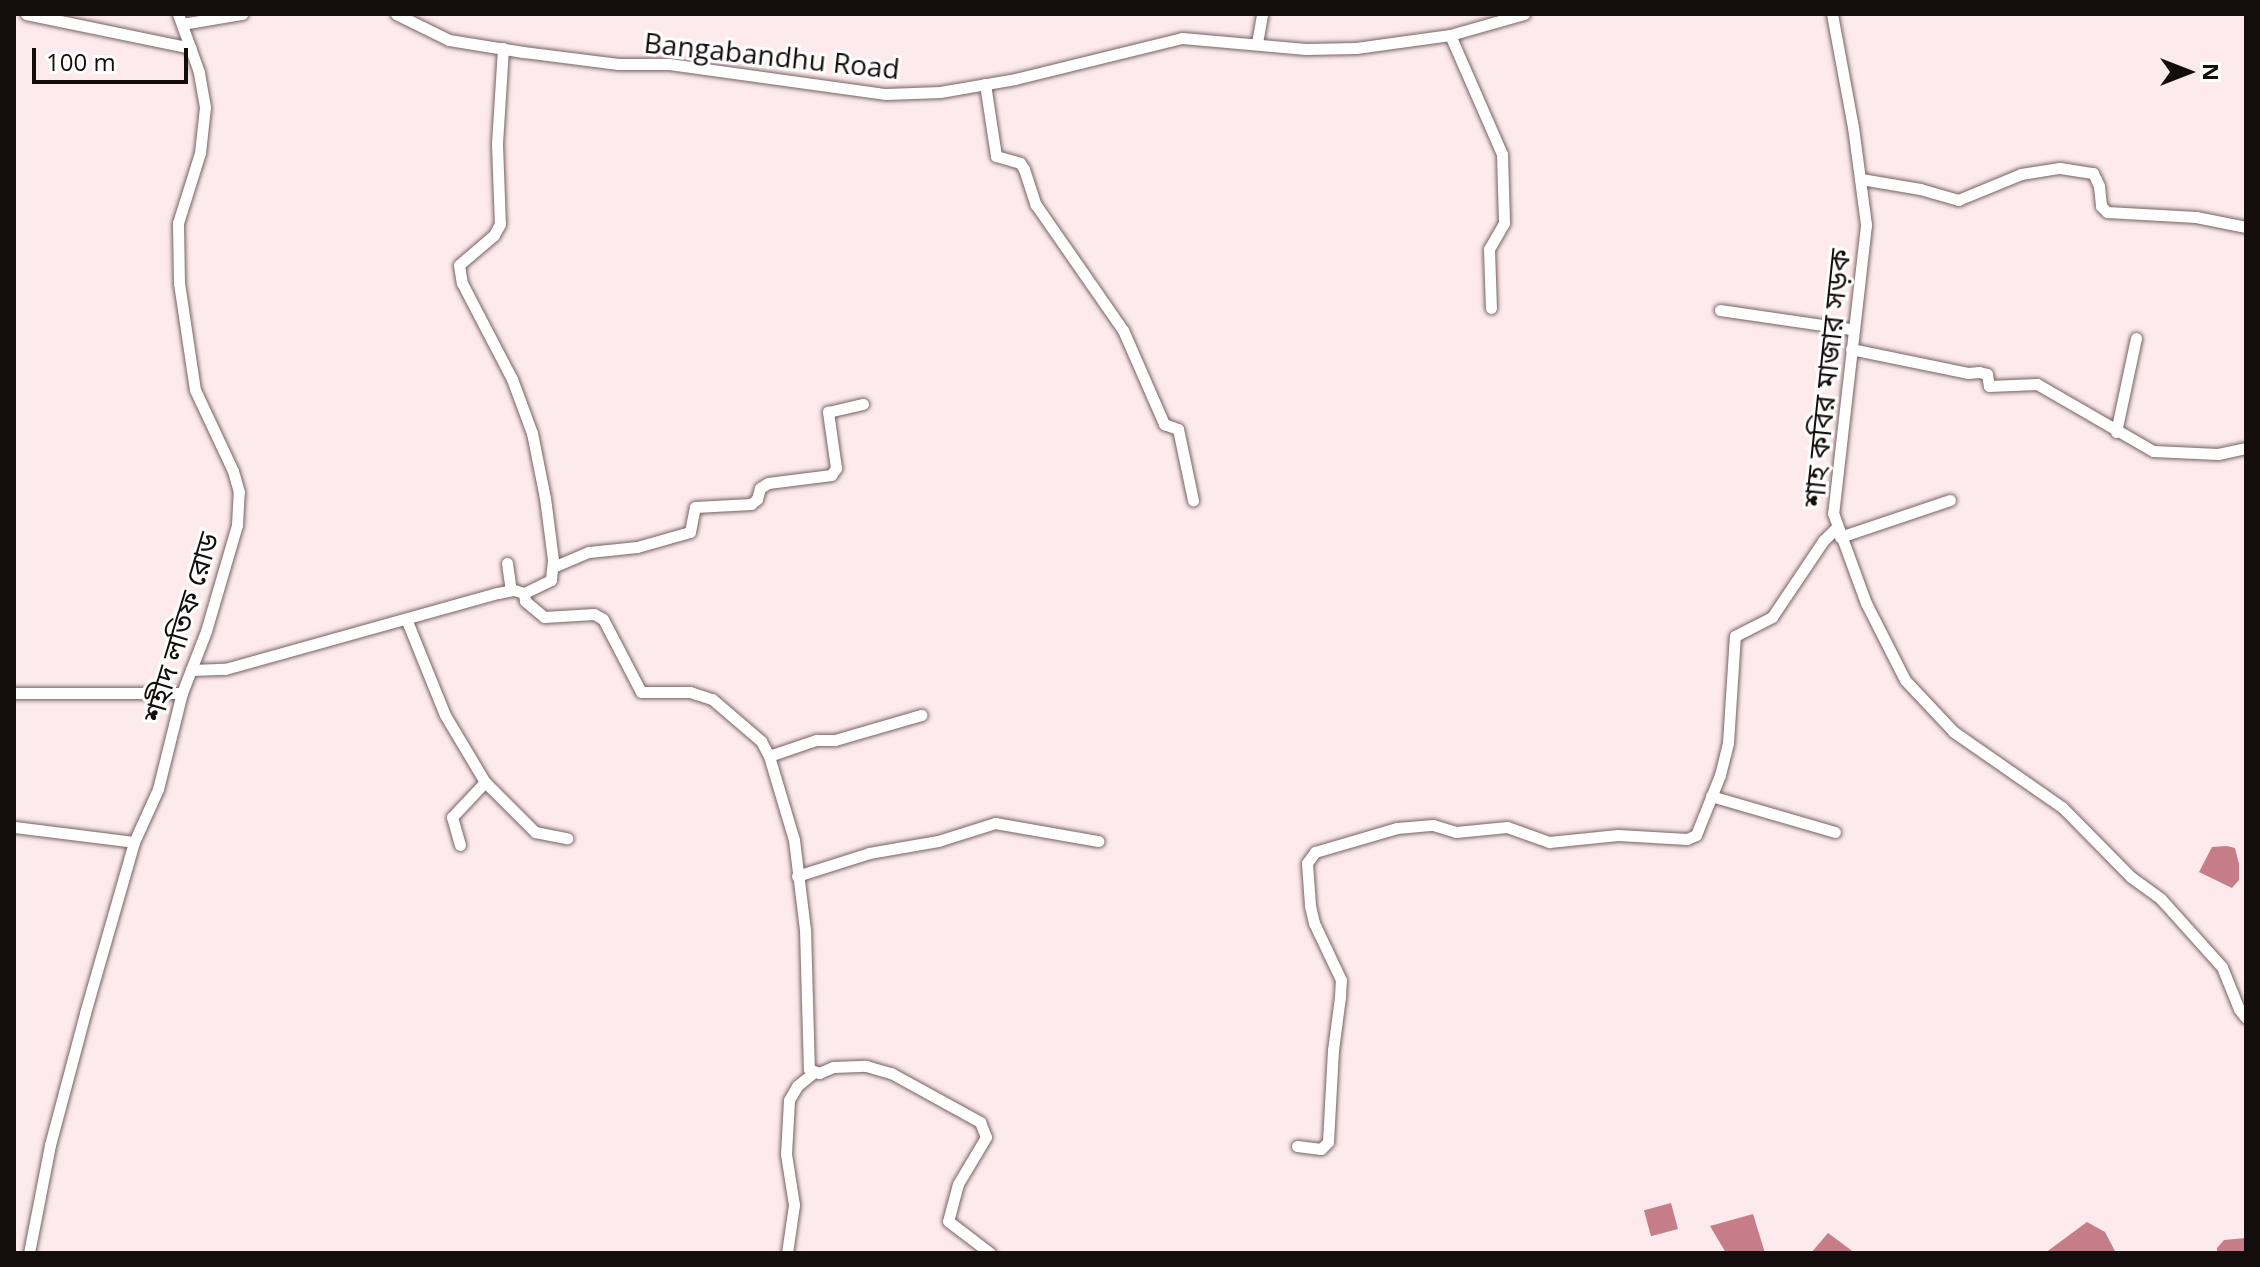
<!DOCTYPE html>
<html>
<head>
<meta charset="utf-8">
<style>
  body { margin:0 }
  #map { position:relative; width:2260px; height:1267px; overflow:hidden; background:#fdeaec; font-family:"Open Sans","Noto Sans Bengali",sans-serif }
  div>[style] { position:absolute }
  .water>* { inset:0; background:#c77d88; transform-origin:0 0 }
  .roads { filter:drop-shadow(0 0 2px #766264) drop-shadow(0 0 2px #766264) }
  .minor>* { height:11px; margin:-5.5px; padding:0 5.5px; transform-origin:5.5px; border-radius:5.5px; background:#fff }
  span { translate:-50% -50%; white-space:nowrap; text-align:center; line-height:1.15; -webkit-text-stroke:6px #fff; paint-order:stroke }
  .street-label { font-size:28px; color:#140d0d }
  .frame { position:absolute; inset:0; border:16px solid #140d0d; pointer-events:none }
  .north { position:absolute; left:2148px; top:32px; width:80px; height:80px; -webkit-text-stroke:6px #fff; paint-order:stroke; rotate:90deg; font-size:22px; font-weight:700; line-height:32px; text-align:center; color:#140d0d }
  .north::after { content:''; display:block; margin:auto; width:28px; height:36px; background:#140d0d; clip-path:polygon(50% 0,100% 100%,50% 72%,0 100%) }
  .scale { position:absolute; left:32px; top:48px; width:156px; height:36px; box-sizing:border-box; border:4px solid #140d0d; border-top:0; padding-left:10px; font-size:24px; line-height:28px; white-space:nowrap; color:#140d0d; -webkit-text-stroke:6px #fff; paint-order:stroke }
</style>
</head>
<body>
<div id="map">
  <div class="water">
    <i style="clip-path:polygon(2227px 846px,2235px 848px,2239px 864px,2239px 880px,2232px 888px,2199px 872px,2212px 847px)"></i>
    <i style="left:1671px;top:1203px;width:27px;height:28px;rotate:75deg"></i>
    <i style="clip-path:polygon(1753px 1214px,1765px 1253px,1726px 1253px,1710px 1226px)"></i>
    <i style="clip-path:polygon(2087px 1222px,2105px 1232px,2116px 1253px,2045px 1253px)"></i>
    <i style="clip-path:polygon(1828px 1233px,1855px 1253px,1811px 1253px)"></i>
    <i style="clip-path:polygon(2246px 1238px,2246px 1253px,2217px 1253px,2217px 1248px,2224px 1240px)"></i>
  </div>
  <div class="roads">
    <div class="minor">
      <i style="left:26px;top:14px;width:168px;rotate:11.6deg"></i>
      <i style="left:396px;top:14px;width:59px;rotate:26.1deg"></i>
      <i style="left:449px;top:40px;width:75px;rotate:9.2deg"></i>
      <i style="left:523px;top:52px;width:96px;rotate:7.2deg"></i>
      <i style="left:618px;top:64px;width:51px"></i>
      <i style="left:669px;top:64px;width:219px;rotate:7.9deg"></i>
      <i style="left:886px;top:94px;width:54px;rotate:-2.1deg"></i>
      <i style="left:940px;top:92px;width:76px;rotate:-9.8deg"></i>
      <i style="left:1015px;top:79px;width:172px;rotate:-13.8deg"></i>
      <i style="left:1182px;top:38px;width:124px;rotate:5.1deg"></i>
      <i style="left:1306px;top:49px;width:50px;rotate:-1.1deg"></i>
      <i style="left:1356px;top:48px;width:95px;rotate:-7.9deg"></i>
      <i style="left:1450px;top:35px;width:77px;rotate:-15.8deg"></i>
      <i style="left:1832px;top:14px;width:115px;rotate:79.5deg"></i>
      <i style="left:1853px;top:127px;width:99px;rotate:82.4deg"></i>
      <i style="left:1866px;top:225px;width:290px;rotate:96.5deg"></i>
      <i style="left:1833px;top:513px;width:96px;rotate:69.9deg"></i>
      <i style="left:1866px;top:603px;width:86px;rotate:63.1deg"></i>
      <i style="left:1905px;top:680px;width:71px;rotate:46.7deg"></i>
      <i style="left:1954px;top:732px;width:131px;rotate:34.8deg"></i>
      <i style="left:2062px;top:807px;width:98px;rotate:45.4deg"></i>
      <i style="left:2131px;top:877px;width:37px;rotate:36deg"></i>
      <i style="left:2161px;top:899px;width:91px;rotate:48.1deg"></i>
      <i style="left:2222px;top:967px;width:45px;rotate:68deg"></i>
      <i style="left:2239px;top:1009px;width:11px;rotate:52deg"></i>
      <i style="left:182px;top:24px;width:61px;rotate:-9.5deg"></i>
      <i style="left:1450px;top:35px;width:130px;rotate:66.4deg"></i>
      <i style="left:1502px;top:154px;width:69px;rotate:88.3deg"></i>
      <i style="left:1504px;top:223px;width:30px;rotate:120deg"></i>
      <i style="left:1489px;top:249px;width:59px;rotate:88.1deg"></i>
      <i style="left:1257px;top:43px;width:29px;rotate:-80deg"></i>
      <i style="left:503px;top:48px;width:96px;rotate:93.6deg"></i>
      <i style="left:497px;top:144px;width:80px;rotate:87.9deg"></i>
      <i style="left:500px;top:224px;width:13px;rotate:119deg"></i>
      <i style="left:494px;top:235px;width:46px;rotate:139.4deg"></i>
      <i style="left:459px;top:265px;width:18px;rotate:81deg"></i>
      <i style="left:462px;top:283px;width:108px;rotate:62.5deg"></i>
      <i style="left:512px;top:379px;width:58px;rotate:69.7deg"></i>
      <i style="left:532px;top:433px;width:66px;rotate:78.7deg"></i>
      <i style="left:545px;top:498px;width:63px;rotate:82.6deg"></i>
      <i style="left:553px;top:560px;width:20px;rotate:96deg"></i>
      <i style="left:551px;top:580px;width:30px;rotate:154deg"></i>
      <i style="left:524px;top:593px;width:8px;rotate:83deg"></i>
      <i style="left:525px;top:601px;width:25px;rotate:40deg"></i>
      <i style="left:544px;top:617px;width:50px;rotate:-3.4deg"></i>
      <i style="left:594px;top:614px;width:10px;rotate:29deg"></i>
      <i style="left:603px;top:619px;width:82px;rotate:62.5deg"></i>
      <i style="left:641px;top:692px;width:49px"></i>
      <i style="left:690px;top:692px;width:23px;rotate:18deg"></i>
      <i style="left:712px;top:699px;width:65px;rotate:40.6deg"></i>
      <i style="left:761px;top:741px;width:17px;rotate:62deg"></i>
      <i style="left:769px;top:756px;width:88px;rotate:73.4deg"></i>
      <i style="left:794px;top:840px;width:90px;rotate:83deg"></i>
      <i style="left:805px;top:929px;width:140px;rotate:88.4deg"></i>
      <i style="left:809px;top:1069px;width:11px;rotate:22deg"></i>
      <i style="left:819px;top:1073px;width:15px;rotate:-23deg"></i>
      <i style="left:833px;top:1067px;width:33px;rotate:-2deg"></i>
      <i style="left:866px;top:1066px;width:26px;rotate:16deg"></i>
      <i style="left:891px;top:1073px;width:102px;rotate:28.8deg"></i>
      <i style="left:980px;top:1122px;width:16px;rotate:68deg"></i>
      <i style="left:986px;top:1137px;width:55px;rotate:120.8deg"></i>
      <i style="left:958px;top:1184px;width:38px;rotate:105deg"></i>
      <i style="left:948px;top:1221px;width:53px;rotate:37.3deg"></i>
      <i style="left:985px;top:84px;width:73px;rotate:81.3deg"></i>
      <i style="left:996px;top:156px;width:25px;rotate:16deg"></i>
      <i style="left:1020px;top:163px;width:7px;rotate:56deg"></i>
      <i style="left:1024px;top:169px;width:38px;rotate:72deg"></i>
      <i style="left:1036px;top:205px;width:152px;rotate:55.2deg"></i>
      <i style="left:1123px;top:330px;width:103px;rotate:66.4deg"></i>
      <i style="left:1164px;top:424px;width:15px;rotate:20deg"></i>
      <i style="left:1178px;top:429px;width:73px;rotate:78.1deg"></i>
      <i style="left:1861px;top:179px;width:60px;rotate:9.6deg"></i>
      <i style="left:1920px;top:189px;width:40px;rotate:16deg"></i>
      <i style="left:1958px;top:200px;width:68px;rotate:-22.4deg"></i>
      <i style="left:2021px;top:174px;width:39px;rotate:-9deg"></i>
      <i style="left:2060px;top:168px;width:33px;rotate:9deg"></i>
      <i style="left:2093px;top:173px;width:14px;rotate:65deg"></i>
      <i style="left:2099px;top:186px;width:20px;rotate:84deg"></i>
      <i style="left:2101px;top:206px;width:8px;rotate:45deg"></i>
      <i style="left:2107px;top:212px;width:89px;rotate:3.2deg"></i>
      <i style="left:2196px;top:217px;width:51px;rotate:11.3deg"></i>
      <i style="left:1720px;top:310px;width:132px;rotate:8.3deg"></i>
      <i style="left:1851px;top:349px;width:119px;rotate:11.6deg"></i>
      <i style="left:1968px;top:373px;width:11px;rotate:-5deg"></i>
      <i style="left:1979px;top:372px;width:8px;rotate:14deg"></i>
      <i style="left:1987px;top:374px;width:12px;rotate:81deg"></i>
      <i style="left:1989px;top:386px;width:48px;rotate:-2.4deg"></i>
      <i style="left:2037px;top:384px;width:134px;rotate:30deg"></i>
      <i style="left:2153px;top:451px;width:65px;rotate:2.6deg"></i>
      <i style="left:2218px;top:454px;width:29px;rotate:-12deg"></i>
      <i style="left:2116px;top:432px;width:96px;rotate:-78deg"></i>
      <i style="left:1840px;top:537px;width:116px;rotate:-18.6deg"></i>
      <i style="left:507px;top:563px;width:27px;rotate:82deg"></i>
      <i style="left:553px;top:567px;width:39px;rotate:-23deg"></i>
      <i style="left:589px;top:552px;width:48px;rotate:-5.9deg"></i>
      <i style="left:637px;top:547px;width:55px;rotate:-15.8deg"></i>
      <i style="left:690px;top:532px;width:25px;rotate:-79deg"></i>
      <i style="left:695px;top:507px;width:56px;rotate:-3.1deg"></i>
      <i style="left:751px;top:504px;width:8px;rotate:-40deg"></i>
      <i style="left:757px;top:499px;width:11px;rotate:-75deg"></i>
      <i style="left:760px;top:488px;width:9px;rotate:-32deg"></i>
      <i style="left:768px;top:483px;width:64px;rotate:-7.2deg"></i>
      <i style="left:831px;top:475px;width:9px;rotate:-54deg"></i>
      <i style="left:836px;top:468px;width:57px;rotate:-98.1deg"></i>
      <i style="left:828px;top:412px;width:36px;rotate:-13deg"></i>
      <i style="left:407px;top:621px;width:101px;rotate:68deg"></i>
      <i style="left:445px;top:715px;width:78px;rotate:59.2deg"></i>
      <i style="left:485px;top:782px;width:48px;rotate:133.3deg"></i>
      <i style="left:452px;top:817px;width:29px;rotate:74deg"></i>
      <i style="left:191px;top:670px;width:34px;rotate:-2deg"></i>
      <i style="left:225px;top:669px;width:283px;rotate:-15.6deg"></i>
      <i style="left:498px;top:593px;width:16px;rotate:-11deg"></i>
      <i style="left:514px;top:590px;width:10px;rotate:17deg"></i>
      <i style="left:14px;top:693px;width:168px"></i>
      <i style="left:769px;top:756px;width:50px;rotate:-18.8deg"></i>
      <i style="left:816px;top:740px;width:19px"></i>
      <i style="left:835px;top:740px;width:90px;rotate:-16.2deg"></i>
      <i style="left:485px;top:782px;width:71px;rotate:45deg"></i>
      <i style="left:535px;top:832px;width:33px;rotate:11deg"></i>
      <i style="left:1711px;top:796px;width:129px;rotate:16.2deg"></i>
      <i style="left:14px;top:827px;width:121px;rotate:7.1deg"></i>
      <i style="left:797px;top:876px;width:76px;rotate:-17.7deg"></i>
      <i style="left:869px;top:853px;width:70px;rotate:-9.9deg"></i>
      <i style="left:938px;top:841px;width:60px;rotate:-17.5deg"></i>
      <i style="left:995px;top:823px;width:105px;rotate:9.9deg"></i>
      <i style="left:1297px;top:1146px;width:24px;rotate:7deg"></i>
      <i style="left:1321px;top:1149px;width:10px;rotate:-45deg"></i>
      <i style="left:1328px;top:1142px;width:92px;rotate:-86.9deg"></i>
      <i style="left:1333px;top:1050px;width:53px;rotate:-82.5deg"></i>
      <i style="left:1340px;top:997px;width:17px;rotate:-87deg"></i>
      <i style="left:1341px;top:980px;width:63px;rotate:-115.3deg"></i>
      <i style="left:1314px;top:923px;width:18px;rotate:-103deg"></i>
      <i style="left:1310px;top:905px;width:42px;rotate:-94.1deg"></i>
      <i style="left:1307px;top:863px;width:14px;rotate:-54deg"></i>
      <i style="left:1315px;top:852px;width:85px;rotate:-16.3deg"></i>
      <i style="left:1397px;top:828px;width:36px;rotate:-5deg"></i>
      <i style="left:1433px;top:825px;width:24px;rotate:17deg"></i>
      <i style="left:1456px;top:832px;width:51px;rotate:-5.6deg"></i>
      <i style="left:1507px;top:827px;width:45px;rotate:19.7deg"></i>
      <i style="left:1549px;top:842px;width:69px;rotate:-5.8deg"></i>
      <i style="left:1618px;top:835px;width:69px;rotate:3.3deg"></i>
      <i style="left:1687px;top:839px;width:10px;rotate:-24deg"></i>
      <i style="left:1696px;top:835px;width:65px;rotate:-68.2deg"></i>
      <i style="left:1720px;top:775px;width:33px;rotate:-76deg"></i>
      <i style="left:1728px;top:743px;width:107px;rotate:-86.3deg"></i>
      <i style="left:1735px;top:636px;width:42px;rotate:-27.2deg"></i>
      <i style="left:1772px;top:617px;width:92px;rotate:-56.1deg"></i>
      <i style="left:1823px;top:541px;width:20px;rotate:-45deg"></i>
      <i style="left:29px;top:1253px;width:110px;rotate:-79deg"></i>
      <i style="left:50px;top:1145px;width:137px;rotate:-75.1deg"></i>
      <i style="left:85px;top:1013px;width:178px;rotate:-74deg"></i>
      <i style="left:134px;top:842px;width:58px;rotate:-65.6deg"></i>
      <i style="left:158px;top:789px;width:99px;rotate:-76deg"></i>
      <i style="left:182px;top:693px;width:66px;rotate:-68.8deg"></i>
      <i style="left:206px;top:631px;width:110px;rotate:-73.7deg"></i>
      <i style="left:237px;top:525px;width:33px;rotate:-87deg"></i>
      <i style="left:239px;top:492px;width:22px;rotate:-106deg"></i>
      <i style="left:233px;top:471px;width:89px;rotate:-115.1deg"></i>
      <i style="left:195px;top:390px;width:108px;rotate:-98.5deg"></i>
      <i style="left:179px;top:283px;width:60px;rotate:-91deg"></i>
      <i style="left:178px;top:223px;width:73px;rotate:-72.6deg"></i>
      <i style="left:200px;top:153px;width:46px;rotate:-83.8deg"></i>
      <i style="left:205px;top:107px;width:36px;rotate:-100deg"></i>
      <i style="left:199px;top:72px;width:62px;rotate:-109.9deg"></i>
      <i style="left:787px;top:1253px;width:49px;rotate:-81.7deg"></i>
      <i style="left:794px;top:1205px;width:52px;rotate:-98.9deg"></i>
      <i style="left:786px;top:1154px;width:54px;rotate:-86.8deg"></i>
      <i style="left:789px;top:1100px;width:16px;rotate:-60deg"></i>
      <i style="left:797px;top:1086px;width:21px;rotate:-39deg"></i>
    </div>
  </div>
  <div class="street-label">
    <span style="left:772px;top:55px;rotate:6deg">Bangabandhu Road</span>
    <span style="left:1826px;top:378px;rotate:-84deg">শাহ কবির মাজার সড়ক</span>
    <span style="left:180px;top:627px;rotate:-73deg">শহীদ লতিফ রোড</span>
  </div>
  <div class="frame"></div>
  <div class="north">N</div>
  <div class="scale">100 m</div>
</div>
</body>
</html>
